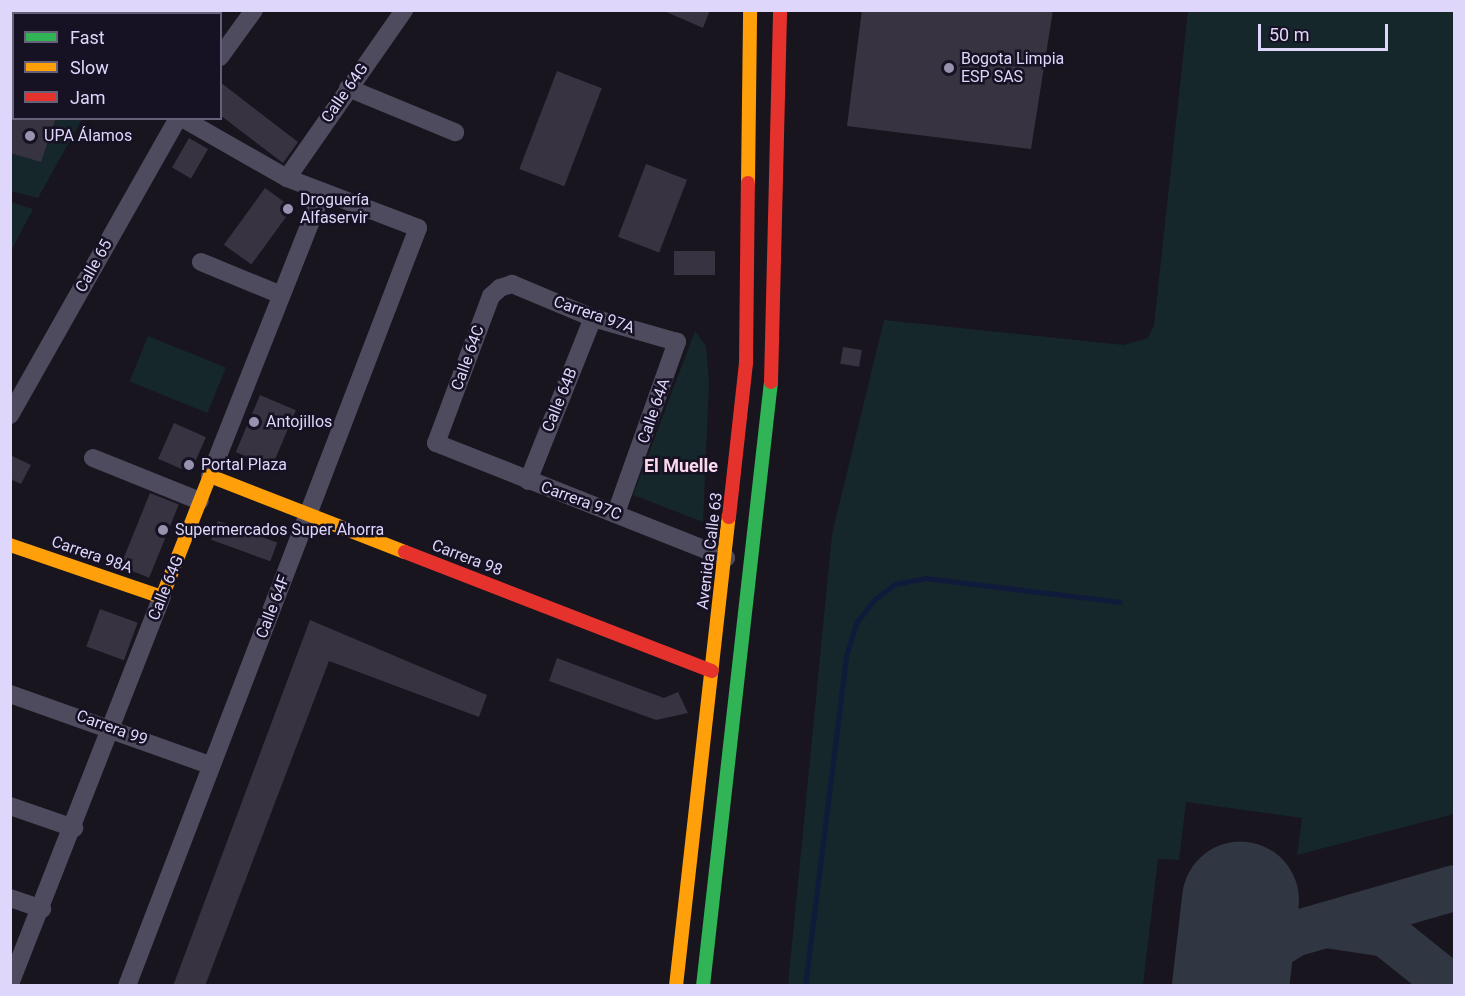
<!DOCTYPE html>
<html>
<head>
<meta charset="utf-8">
<style>
  body { margin:0 }
  #map { position:relative; width:1465px; height:996px; overflow:hidden; background:#18151f; font-family:Roboto,sans-serif }
  div>[style] { position:absolute }
  .green>* { inset:0; background:#15272a; transform-origin:0 0 }
  .stream>* { height:5px; margin:-2.5px; padding:0 2.5px; transform-origin:2.5px; border-radius:2.5px; background:#101a3b }
  .taxiway>* { height:46px; margin:-23px; padding:0 23px; transform-origin:23px; border-radius:23px; background:#303642 }
  .runway>* { height:117px; margin:-58.5px; padding:0 58.5px; transform-origin:58.5px; border-radius:58.5px; background:#303642 }
  .building>* { inset:0; background:#373341; transform-origin:0 0 }
  .street>* { height:18px; margin:-9px; padding:0 9px; transform-origin:9px; border-radius:9px; background:#4e4b5e }
  .fast>* { height:14px; margin:-7px; padding:0 7px; transform-origin:7px; border-radius:7px; background:#30b455 }
  .slow>* { height:14px; margin:-7px; padding:0 7px; transform-origin:7px; border-radius:7px; background:#ff9f0a }
  .jam>* { height:14px; margin:-7px; padding:0 7px; transform-origin:7px; border-radius:7px; background:#e5322d }
  .dots>* { width:16px; height:16px; translate:-50% -50%; box-sizing:border-box; border:3px solid #161123; border-radius:50% }
  span { translate:-50% -50%; white-space:nowrap; text-align:center; line-height:1.15; -webkit-text-stroke:5px #161123; paint-order:stroke }
  .poi-label { font-size:16px; color:#dfd6fb }
  .left { translate:0 -50%; text-align:left }
  .street-label { font-size:16px; color:#dfd6fb }
  .neighbourhood-label { font-size:18px; color:#fbd8ea; font-weight:700 }
  .frame { position:absolute; inset:0; border:12px solid #dfd6fb; pointer-events:none }
  .legend { position:absolute; left:12px; top:12px; width:210px; height:108px; box-sizing:border-box; background:#161123; border:2px solid #666079; margin:0; padding:8px 10px; list-style:none; font-size:18px; color:#dfd6fb }
  .legend li { display:flex; align-items:center; gap:12px; height:30px }
  .legend b { width:30px; border:2px solid #666079 }
  .scale { position:absolute; left:1258px; top:24px; width:130px; height:27px; box-sizing:border-box; border:3px solid #dfd6fb; border-top:0; padding-left:8px; font-size:18px; line-height:21px; white-space:nowrap; color:#dfd6fb; -webkit-text-stroke:4px #161123; paint-order:stroke }
</style>
</head>
<body>
<div id="map">
  <div class="green">
    <i style="clip-path:polygon(1188px 11px,1454px 11px,1454px 814px,1297px 855px,1302px 818px,1186px 802px,1179px 860px,1158px 859px,1143px 985px,788px 985px,832px 534px,884px 320px,1124px 345px,1148px 338px,1154px 325px)"></i>
    <i style="clip-path:polygon(56px 119px,82px 119px,38px 198px,11px 191px,10px 153px,41px 161px)"></i>
    <i style="clip-path:polygon(11px 202px,33px 209px,11px 251px,10px 202px)"></i>
    <i style="clip-path:polygon(695px 331px,706px 346px,709px 382px,703px 522px,633px 495px)"></i>
    <i style="left:148px;top:336px;width:84px;height:49px;rotate:22deg"></i>
  </div>
  <div class="stream">
    <i style="left:805px;top:986px;width:333px;rotate:-82.9deg"></i>
    <i style="left:846px;top:656px;width:34px;rotate:-73deg"></i>
    <i style="left:856px;top:623px;width:31px;rotate:-52deg"></i>
    <i style="left:875px;top:599px;width:25px;rotate:-37deg"></i>
    <i style="left:895px;top:584px;width:31px;rotate:-11deg"></i>
    <i style="left:925px;top:578px;width:196px;rotate:7deg"></i>
  </div>
  <div class="taxiway">
    <i style="left:1333px;top:926px;width:54px;rotate:8.6deg"></i>
    <i style="left:1386px;top:934px;width:83px;rotate:38.7deg"></i>
    <i style="left:1234px;top:986px;width:34px;rotate:-53deg"></i>
    <i style="left:1254px;top:959px;width:47px;rotate:-32deg"></i>
    <i style="left:1294px;top:934px;width:166px;rotate:-16deg"></i>
  </div>
  <div class="runway">
    <i style="left:1230px;top:986px;width:87px;rotate:-83.4deg"></i>
  </div>
  <div class="building">
    <i style="clip-path:polygon(662px 10px,710px 10px,703px 28px)"></i>
    <i style="clip-path:polygon(862px 10px,1053px 10px,1031px 149px,847px 126px)"></i>
    <i style="left:557px;top:71px;width:48px;height:105px;rotate:21deg"></i>
    <i style="clip-path:polygon(220px 82px,298px 142px,283px 163px,220px 115px)"></i>
    <i style="clip-path:polygon(10px 118px,56px 118px,41px 162px,10px 153px)"></i>
    <i style="left:189px;top:138px;width:22px;height:34px;rotate:30deg"></i>
    <i style="left:646px;top:164px;width:44px;height:78px;rotate:21deg"></i>
    <i style="left:265px;top:188px;width:34px;height:70px;rotate:36deg"></i>
    <i style="left:674px;top:251px;width:41px;height:24px"></i>
    <i style="left:843px;top:347px;width:19px;height:17px;rotate:9deg"></i>
    <i style="left:260px;top:395px;width:39px;height:62px;rotate:23deg"></i>
    <i style="left:174px;top:423px;width:35px;height:39px;rotate:24deg"></i>
    <i style="clip-path:polygon(10px 455px,31px 465px,21px 484px,10px 479px)"></i>
    <i style="left:150px;top:493px;width:31px;height:79px;rotate:22deg"></i>
    <i style="left:218px;top:521px;width:63px;height:20px;rotate:20deg"></i>
    <i style="left:100px;top:609px;width:40px;height:40px;rotate:20deg"></i>
    <i style="clip-path:polygon(310px 620px,487px 695px,479px 717px,329px 661px,205px 986px,173px 986px)"></i>
    <i style="clip-path:polygon(557px 658px,664px 698px,678px 692px,688px 713px,656px 720px,549px 681px)"></i>
  </div>
  <div class="street">
    <i style="left:220px;top:57px;width:58px;rotate:-54.1deg"></i>
    <i style="left:10px;top:70px;width:4px;rotate:14deg"></i>
    <i style="left:348px;top:88px;width:116px;rotate:22.4deg"></i>
    <i style="left:287px;top:178px;width:205px;rotate:-55.1deg"></i>
    <i style="left:201px;top:262px;width:87px;rotate:22.4deg"></i>
    <i style="left:10px;top:415px;width:341px;rotate:-60.5deg"></i>
    <i style="left:93px;top:458px;width:115px;rotate:21.9deg"></i>
    <i style="left:210px;top:476px;width:304px;rotate:-68.4deg"></i>
    <i style="left:528px;top:481px;width:175px;rotate:-68.3deg"></i>
    <i style="left:616px;top:513px;width:182px;rotate:-70.4deg"></i>
    <i style="left:677px;top:342px;width:87px;rotate:-164.1deg"></i>
    <i style="left:593px;top:318px;width:88px;rotate:-157.2deg"></i>
    <i style="left:512px;top:284px;width:13px;rotate:162deg"></i>
    <i style="left:500px;top:288px;width:12px;rotate:138deg"></i>
    <i style="left:491px;top:296px;width:157px;rotate:110.5deg"></i>
    <i style="left:436px;top:443px;width:312px;rotate:21.6deg"></i>
    <i style="left:10px;top:694px;width:214px;rotate:19.6deg"></i>
    <i style="left:10px;top:806px;width:68px;rotate:19deg"></i>
    <i style="left:10px;top:898px;width:34px;rotate:19deg"></i>
    <i style="left:10px;top:984px;width:416px;rotate:-68.6deg"></i>
    <i style="left:127px;top:986px;width:812px;rotate:-69deg"></i>
    <i style="left:418px;top:228px;width:140px;rotate:-159.1deg"></i>
    <i style="left:287px;top:178px;width:121px;rotate:-150.3deg"></i>
  </div>
  <div class="fast">
    <i style="left:703px;top:986px;width:608px;rotate:-83.58deg"></i>
  </div>
  <div class="slow">
    <i style="left:748px;top:183px;width:173px;rotate:-89.3deg"></i>
    <i style="left:10px;top:545px;width:161px;rotate:18.9deg"></i>
    <i style="left:162px;top:597px;width:130px;rotate:-68.4deg"></i>
    <i style="left:210px;top:476px;width:209px;rotate:21.3deg"></i>
    <i style="left:676px;top:986px;width:472px;rotate:-83.6deg"></i>
  </div>
  <div class="jam">
    <i style="left:771px;top:382px;width:372px;rotate:-88.6deg"></i>
    <i style="left:729px;top:517px;width:155px;rotate:-83.7deg"></i>
    <i style="left:746px;top:363px;width:180px;rotate:-89.4deg"></i>
    <i style="left:405px;top:552px;width:329px;rotate:21.2deg"></i>
  </div>
  <div class="dots">
    <i style="left:949px;top:68px;background:#9992ae"></i>
    <i style="left:30px;top:136px;background:#9992ae"></i>
    <i style="left:288px;top:209px;background:#9992ae"></i>
    <i style="left:254px;top:422px;background:#9992ae"></i>
    <i style="left:189px;top:465px;background:#9992ae"></i>
    <i style="left:163px;top:530px;background:#9992ae"></i>
  </div>
  <div class="poi-label">
    <span class="left" style="left:961px;top:68px">Bogota Limpia<br>ESP SAS</span>
    <span class="left" style="left:44px;top:136px">UPA Álamos</span>
    <span class="left" style="left:300px;top:209px">Droguería<br>Alfaservir</span>
    <span class="left" style="left:266px;top:422px">Antojillos</span>
    <span class="left" style="left:201px;top:465px">Portal Plaza</span>
    <span class="left" style="left:175px;top:530px">Supermercados Super Ahorra</span>
  </div>
  <div class="street-label">
    <span style="left:345px;top:93px;rotate:-55deg">Calle 64G</span>
    <span style="left:94px;top:266px;rotate:-61deg">Calle 65</span>
    <span style="left:594px;top:315px;rotate:19deg">Carrera 97A</span>
    <span style="left:468px;top:358px;rotate:-70deg">Calle 64C</span>
    <span style="left:560px;top:400px;rotate:-68deg">Calle 64B</span>
    <span style="left:654px;top:411px;rotate:-71deg">Calle 64A</span>
    <span style="left:581px;top:501px;rotate:20deg">Carrera 97C</span>
    <span style="left:710px;top:551px;rotate:-83deg">Avenida Calle 63</span>
    <span style="left:92px;top:555px;rotate:19deg">Carrera 98A</span>
    <span style="left:467px;top:558px;rotate:21deg">Carrera 98</span>
    <span style="left:166px;top:588px;rotate:-68deg">Calle 64G</span>
    <span style="left:273px;top:607px;rotate:-69deg">Calle 64F</span>
    <span style="left:112px;top:728px;rotate:20deg">Carrera 99</span>
  </div>
  <div class="neighbourhood-label">
    <span style="left:681px;top:466px">El Muelle</span>
  </div>
  <div class="frame"></div>
  <ul class="legend">
  <li><b style="height:8px;background:#30b455"></b>Fast</li>
  <li><b style="height:8px;background:#ff9f0a"></b>Slow</li>
  <li><b style="height:8px;background:#e5322d"></b>Jam</li>
  </ul>
  <div class="scale">50 m</div>
</div>
</body>
</html>
